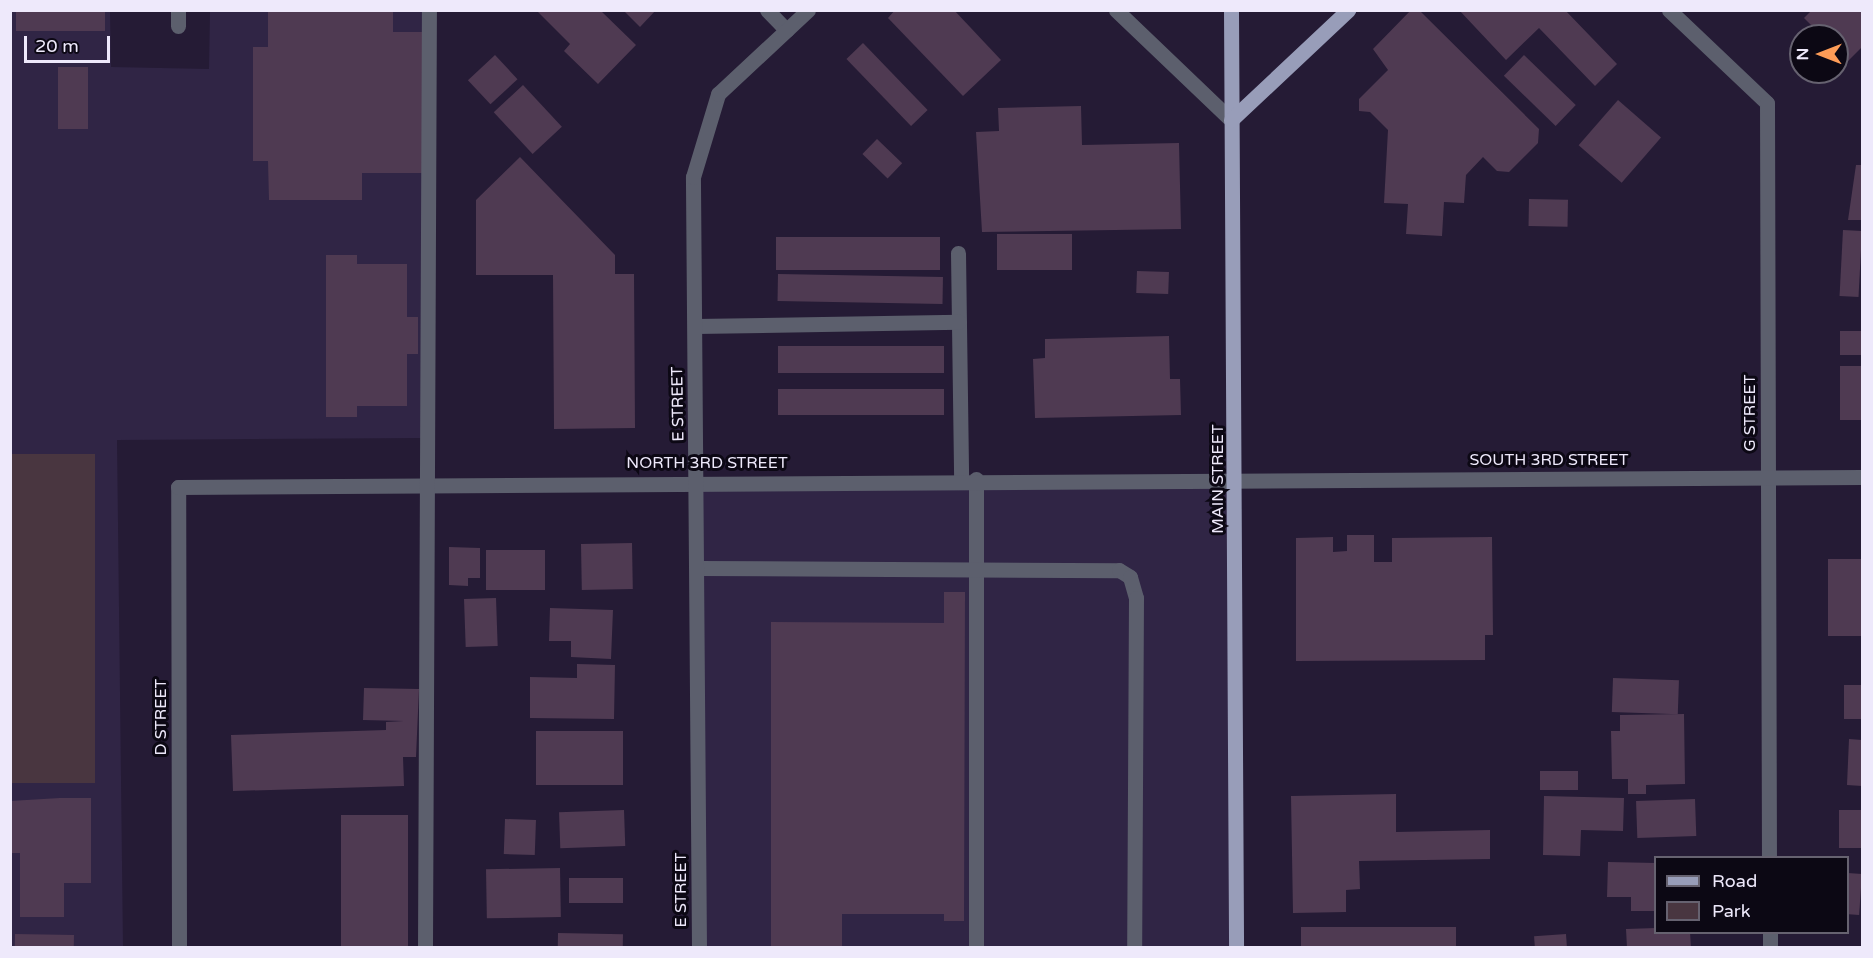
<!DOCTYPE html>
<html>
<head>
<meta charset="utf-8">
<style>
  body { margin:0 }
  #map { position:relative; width:1873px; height:958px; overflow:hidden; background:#251b35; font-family:"Varela Round",sans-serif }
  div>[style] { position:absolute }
  .built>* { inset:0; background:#302545; transform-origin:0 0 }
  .green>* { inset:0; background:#493640; transform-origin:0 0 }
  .building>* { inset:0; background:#4f3a52; transform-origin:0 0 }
  .minor>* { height:15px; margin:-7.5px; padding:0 7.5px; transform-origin:7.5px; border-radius:7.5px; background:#5c5f6d }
  .major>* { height:15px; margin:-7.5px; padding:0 7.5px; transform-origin:7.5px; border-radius:7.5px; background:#989db9 }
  span { translate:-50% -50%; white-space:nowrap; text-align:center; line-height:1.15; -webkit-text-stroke:6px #0c0814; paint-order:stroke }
  .street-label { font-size:16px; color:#eee9fb }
  .frame { position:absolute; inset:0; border:12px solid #eee9fb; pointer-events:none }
  .legend { position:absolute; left:1654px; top:856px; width:195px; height:78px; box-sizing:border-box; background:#0c0814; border:2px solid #666270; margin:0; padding:8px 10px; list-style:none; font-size:18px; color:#eee9fb }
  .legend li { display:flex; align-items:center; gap:12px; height:30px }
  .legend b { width:30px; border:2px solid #666270 }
  .north { position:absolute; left:1789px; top:24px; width:60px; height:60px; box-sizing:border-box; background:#0c0814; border:2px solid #666270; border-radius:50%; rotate:270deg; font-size:16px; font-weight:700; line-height:24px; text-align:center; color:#eee9fb }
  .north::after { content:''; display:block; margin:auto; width:21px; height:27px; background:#fe9c57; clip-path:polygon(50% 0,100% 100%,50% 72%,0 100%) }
  .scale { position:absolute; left:24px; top:36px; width:86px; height:27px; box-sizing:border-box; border:3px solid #eee9fb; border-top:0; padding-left:8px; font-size:18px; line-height:21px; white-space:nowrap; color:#eee9fb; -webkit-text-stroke:4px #0c0814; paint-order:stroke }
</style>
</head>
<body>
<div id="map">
  <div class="built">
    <i style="clip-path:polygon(10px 11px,110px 11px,111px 67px,209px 69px,210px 11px,423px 11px,422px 438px,117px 440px,123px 947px,11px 947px)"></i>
    <i style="left:697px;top:480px;width:539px;height:467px"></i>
  </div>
  <div class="green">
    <i style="left:11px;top:454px;width:84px;height:329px"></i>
  </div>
  <div class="building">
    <i style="left:16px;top:10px;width:89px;height:21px"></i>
    <i style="clip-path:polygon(268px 10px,393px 10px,393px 32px,431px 32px,431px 173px,362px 173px,362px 200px,269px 200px,268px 161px,253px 161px,253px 47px,268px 47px)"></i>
    <i style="clip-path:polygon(536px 10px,600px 10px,636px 45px,598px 84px,564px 51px,570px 44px)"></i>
    <i style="clip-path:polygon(623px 10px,656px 10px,640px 27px)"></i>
    <i style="clip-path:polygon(895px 10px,954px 10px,1001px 60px,963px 96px,888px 18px)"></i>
    <i style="clip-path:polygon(1411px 10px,1419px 10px,1539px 129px,1538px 143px,1509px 172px,1497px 171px,1483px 157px,1466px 175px,1464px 203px,1444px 202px,1442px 236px,1406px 234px,1408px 204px,1384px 203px,1388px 130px,1370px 112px,1359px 111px,1359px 99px,1388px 70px,1373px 49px)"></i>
    <i style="clip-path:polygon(1459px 10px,1565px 10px,1617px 64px,1595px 86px,1539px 28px,1506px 60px)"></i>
    <i style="clip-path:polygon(1812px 10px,1862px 10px,1862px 47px,1847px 62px,1837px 52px,1837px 36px,1822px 36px,1804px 18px)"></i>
    <i style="left:863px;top:43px;width:93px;height:23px;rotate:46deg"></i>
    <i style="left:495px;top:55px;width:33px;height:37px;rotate:47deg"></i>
    <i style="left:1524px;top:55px;width:72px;height:29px;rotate:44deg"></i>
    <i style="left:88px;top:67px;width:62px;height:30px;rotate:90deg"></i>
    <i style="left:523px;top:85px;width:57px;height:40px;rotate:47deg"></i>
    <i style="left:1618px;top:100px;width:57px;height:60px;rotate:41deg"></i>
    <i style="clip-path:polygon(1081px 106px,1082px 145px,1179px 143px,1181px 229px,982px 232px,976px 132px,999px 131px,998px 108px)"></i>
    <i style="left:877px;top:139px;width:35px;height:21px;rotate:44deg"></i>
    <i style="clip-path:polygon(520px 157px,615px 255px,615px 274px,634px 274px,635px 428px,554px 429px,553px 275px,476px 275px,476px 200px)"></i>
    <i style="clip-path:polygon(1856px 165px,1862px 165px,1862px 220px,1848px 220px)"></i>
    <i style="left:1529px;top:199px;width:39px;height:27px;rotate:1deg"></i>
    <i style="left:1843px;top:230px;width:19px;height:66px;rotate:3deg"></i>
    <i style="left:997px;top:234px;width:75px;height:36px"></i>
    <i style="left:776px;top:237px;width:164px;height:33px"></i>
    <i style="clip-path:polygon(326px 255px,357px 255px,357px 264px,407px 264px,407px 317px,418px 317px,418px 354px,407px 354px,407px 406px,357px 406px,357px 417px,326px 417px)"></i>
    <i style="left:1137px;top:271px;width:32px;height:22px;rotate:2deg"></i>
    <i style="left:778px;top:274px;width:165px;height:27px;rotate:1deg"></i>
    <i style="left:1862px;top:331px;width:24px;height:22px;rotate:90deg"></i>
    <i style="clip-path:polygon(1169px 336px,1170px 379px,1180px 379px,1181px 415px,1035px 418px,1033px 359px,1045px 358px,1045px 339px)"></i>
    <i style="left:944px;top:346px;width:27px;height:166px;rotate:90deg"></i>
    <i style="left:1840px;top:366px;width:22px;height:54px"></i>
    <i style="left:778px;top:389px;width:166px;height:26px"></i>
    <i style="clip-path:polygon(1347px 535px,1374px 535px,1374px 562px,1392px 562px,1392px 538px,1492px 537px,1493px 635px,1485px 635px,1485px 660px,1296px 661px,1296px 538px,1333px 537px,1333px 552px,1347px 551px)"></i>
    <i style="left:632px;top:543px;width:46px;height:51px;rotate:89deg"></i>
    <i style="clip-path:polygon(449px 547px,480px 548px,480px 578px,468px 578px,468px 586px,449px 585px)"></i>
    <i style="left:486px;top:550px;width:59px;height:40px"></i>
    <i style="left:1862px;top:559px;width:77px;height:34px;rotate:90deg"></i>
    <i style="clip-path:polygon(944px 592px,965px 592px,964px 921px,944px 921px,944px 914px,842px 914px,842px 946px,771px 946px,771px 622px,944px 623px)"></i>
    <i style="left:496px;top:598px;width:48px;height:32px;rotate:88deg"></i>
    <i style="clip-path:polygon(550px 608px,613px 610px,611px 659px,571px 657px,571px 641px,549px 641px)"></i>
    <i style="clip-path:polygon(577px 664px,615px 665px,614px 719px,530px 718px,530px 677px,577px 678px)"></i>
    <i style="left:1613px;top:678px;width:66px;height:34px;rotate:2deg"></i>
    <i style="left:1844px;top:685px;width:18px;height:34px"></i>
    <i style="clip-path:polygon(364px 688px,419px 689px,416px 757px,403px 757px,404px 786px,233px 791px,231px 735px,386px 730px,386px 722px,404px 721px,363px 720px)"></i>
    <i style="clip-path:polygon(1684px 714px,1685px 784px,1646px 785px,1646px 794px,1628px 794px,1628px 779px,1612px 779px,1611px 731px,1620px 731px,1620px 715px)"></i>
    <i style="left:536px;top:731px;width:87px;height:54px"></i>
    <i style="clip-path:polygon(1849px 739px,1862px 740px,1862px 786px,1847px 785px)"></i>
    <i style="left:1540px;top:771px;width:38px;height:19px"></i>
    <i style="clip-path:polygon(1396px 794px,1396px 832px,1490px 830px,1490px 859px,1359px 861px,1360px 889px,1346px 890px,1346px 912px,1293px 913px,1291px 796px)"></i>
    <i style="clip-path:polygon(1544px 796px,1624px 798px,1623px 831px,1581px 830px,1580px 856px,1543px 855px)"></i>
    <i style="clip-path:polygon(60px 798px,91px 798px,91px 883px,64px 883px,64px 917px,20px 917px,20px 853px,10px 853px,10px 801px)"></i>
    <i style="left:1695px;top:799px;width:37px;height:59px;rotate:88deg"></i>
    <i style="left:624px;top:810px;width:36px;height:65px;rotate:88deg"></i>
    <i style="left:1839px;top:810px;width:23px;height:38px"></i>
    <i style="left:408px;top:815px;width:133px;height:67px;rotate:90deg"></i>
    <i style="left:505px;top:819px;width:31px;height:35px;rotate:2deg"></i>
    <i style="clip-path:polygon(1608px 862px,1656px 863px,1656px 911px,1631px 911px,1631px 897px,1607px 897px)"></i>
    <i style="left:560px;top:868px;width:49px;height:74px;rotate:89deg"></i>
    <i style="left:1848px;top:873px;width:14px;height:41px;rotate:4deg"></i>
    <i style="left:623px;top:878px;width:25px;height:54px;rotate:90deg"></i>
    <i style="left:1456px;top:927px;width:21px;height:155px;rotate:90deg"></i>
    <i style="clip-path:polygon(1656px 928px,1656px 932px,1690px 932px,1691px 948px,1627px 948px,1626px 929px)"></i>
    <i style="left:558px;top:933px;width:65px;height:15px;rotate:1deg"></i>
    <i style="left:15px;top:934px;width:59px;height:14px;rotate:1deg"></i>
    <i style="left:1566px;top:934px;width:14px;height:32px;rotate:86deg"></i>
  </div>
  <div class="minor">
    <i style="left:178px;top:10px;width:16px;rotate:90deg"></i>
    <i style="left:767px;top:10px;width:28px;rotate:46deg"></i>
    <i style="left:1116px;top:10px;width:159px;rotate:43.7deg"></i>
    <i style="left:1669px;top:10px;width:135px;rotate:43.5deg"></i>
    <i style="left:1767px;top:103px;width:755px;rotate:89.85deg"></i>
    <i style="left:958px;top:253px;width:226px;rotate:89.2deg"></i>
    <i style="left:695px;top:326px;width:264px;rotate:-0.9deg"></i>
    <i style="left:976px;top:479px;width:469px;rotate:90deg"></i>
    <i style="left:698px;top:568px;width:421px;rotate:0.3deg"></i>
    <i style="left:1119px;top:570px;width:13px;rotate:32deg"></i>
    <i style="left:1130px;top:577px;width:22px;rotate:74deg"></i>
    <i style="left:1136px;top:598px;width:350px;rotate:90.3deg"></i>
    <i style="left:1770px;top:932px;width:16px;rotate:90deg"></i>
    <i style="left:179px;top:948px;width:461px;rotate:-90.1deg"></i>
    <i style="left:178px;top:487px;width:1684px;rotate:-0.34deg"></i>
    <i style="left:425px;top:948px;width:938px;rotate:-89.76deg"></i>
    <i style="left:699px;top:948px;width:771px;rotate:-90.45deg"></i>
    <i style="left:693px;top:177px;width:87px;rotate:-73.2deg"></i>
    <i style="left:718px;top:94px;width:123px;rotate:-43deg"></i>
  </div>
  <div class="major">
    <i style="left:1231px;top:10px;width:938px;rotate:89.69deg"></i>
    <i style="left:1231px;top:120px;width:161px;rotate:-43.2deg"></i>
  </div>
  <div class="street-label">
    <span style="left:678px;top:404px;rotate:-91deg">E STREET</span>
    <span style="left:1750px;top:413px;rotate:-90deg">G STREET</span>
    <span style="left:1549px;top:460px">SOUTH 3RD STREET</span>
    <span style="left:707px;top:463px">NORTH 3RD STREET</span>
    <span style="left:1218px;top:479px;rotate:-90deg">MAIN STREET</span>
    <span style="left:161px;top:717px;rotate:-90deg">D STREET</span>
    <span style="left:681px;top:890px;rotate:-90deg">E STREET</span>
  </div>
  <div class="frame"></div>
  <ul class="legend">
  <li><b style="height:8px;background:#989db9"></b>Road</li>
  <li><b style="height:16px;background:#493640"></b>Park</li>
  </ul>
  <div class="north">N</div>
  <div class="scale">20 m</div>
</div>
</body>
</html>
